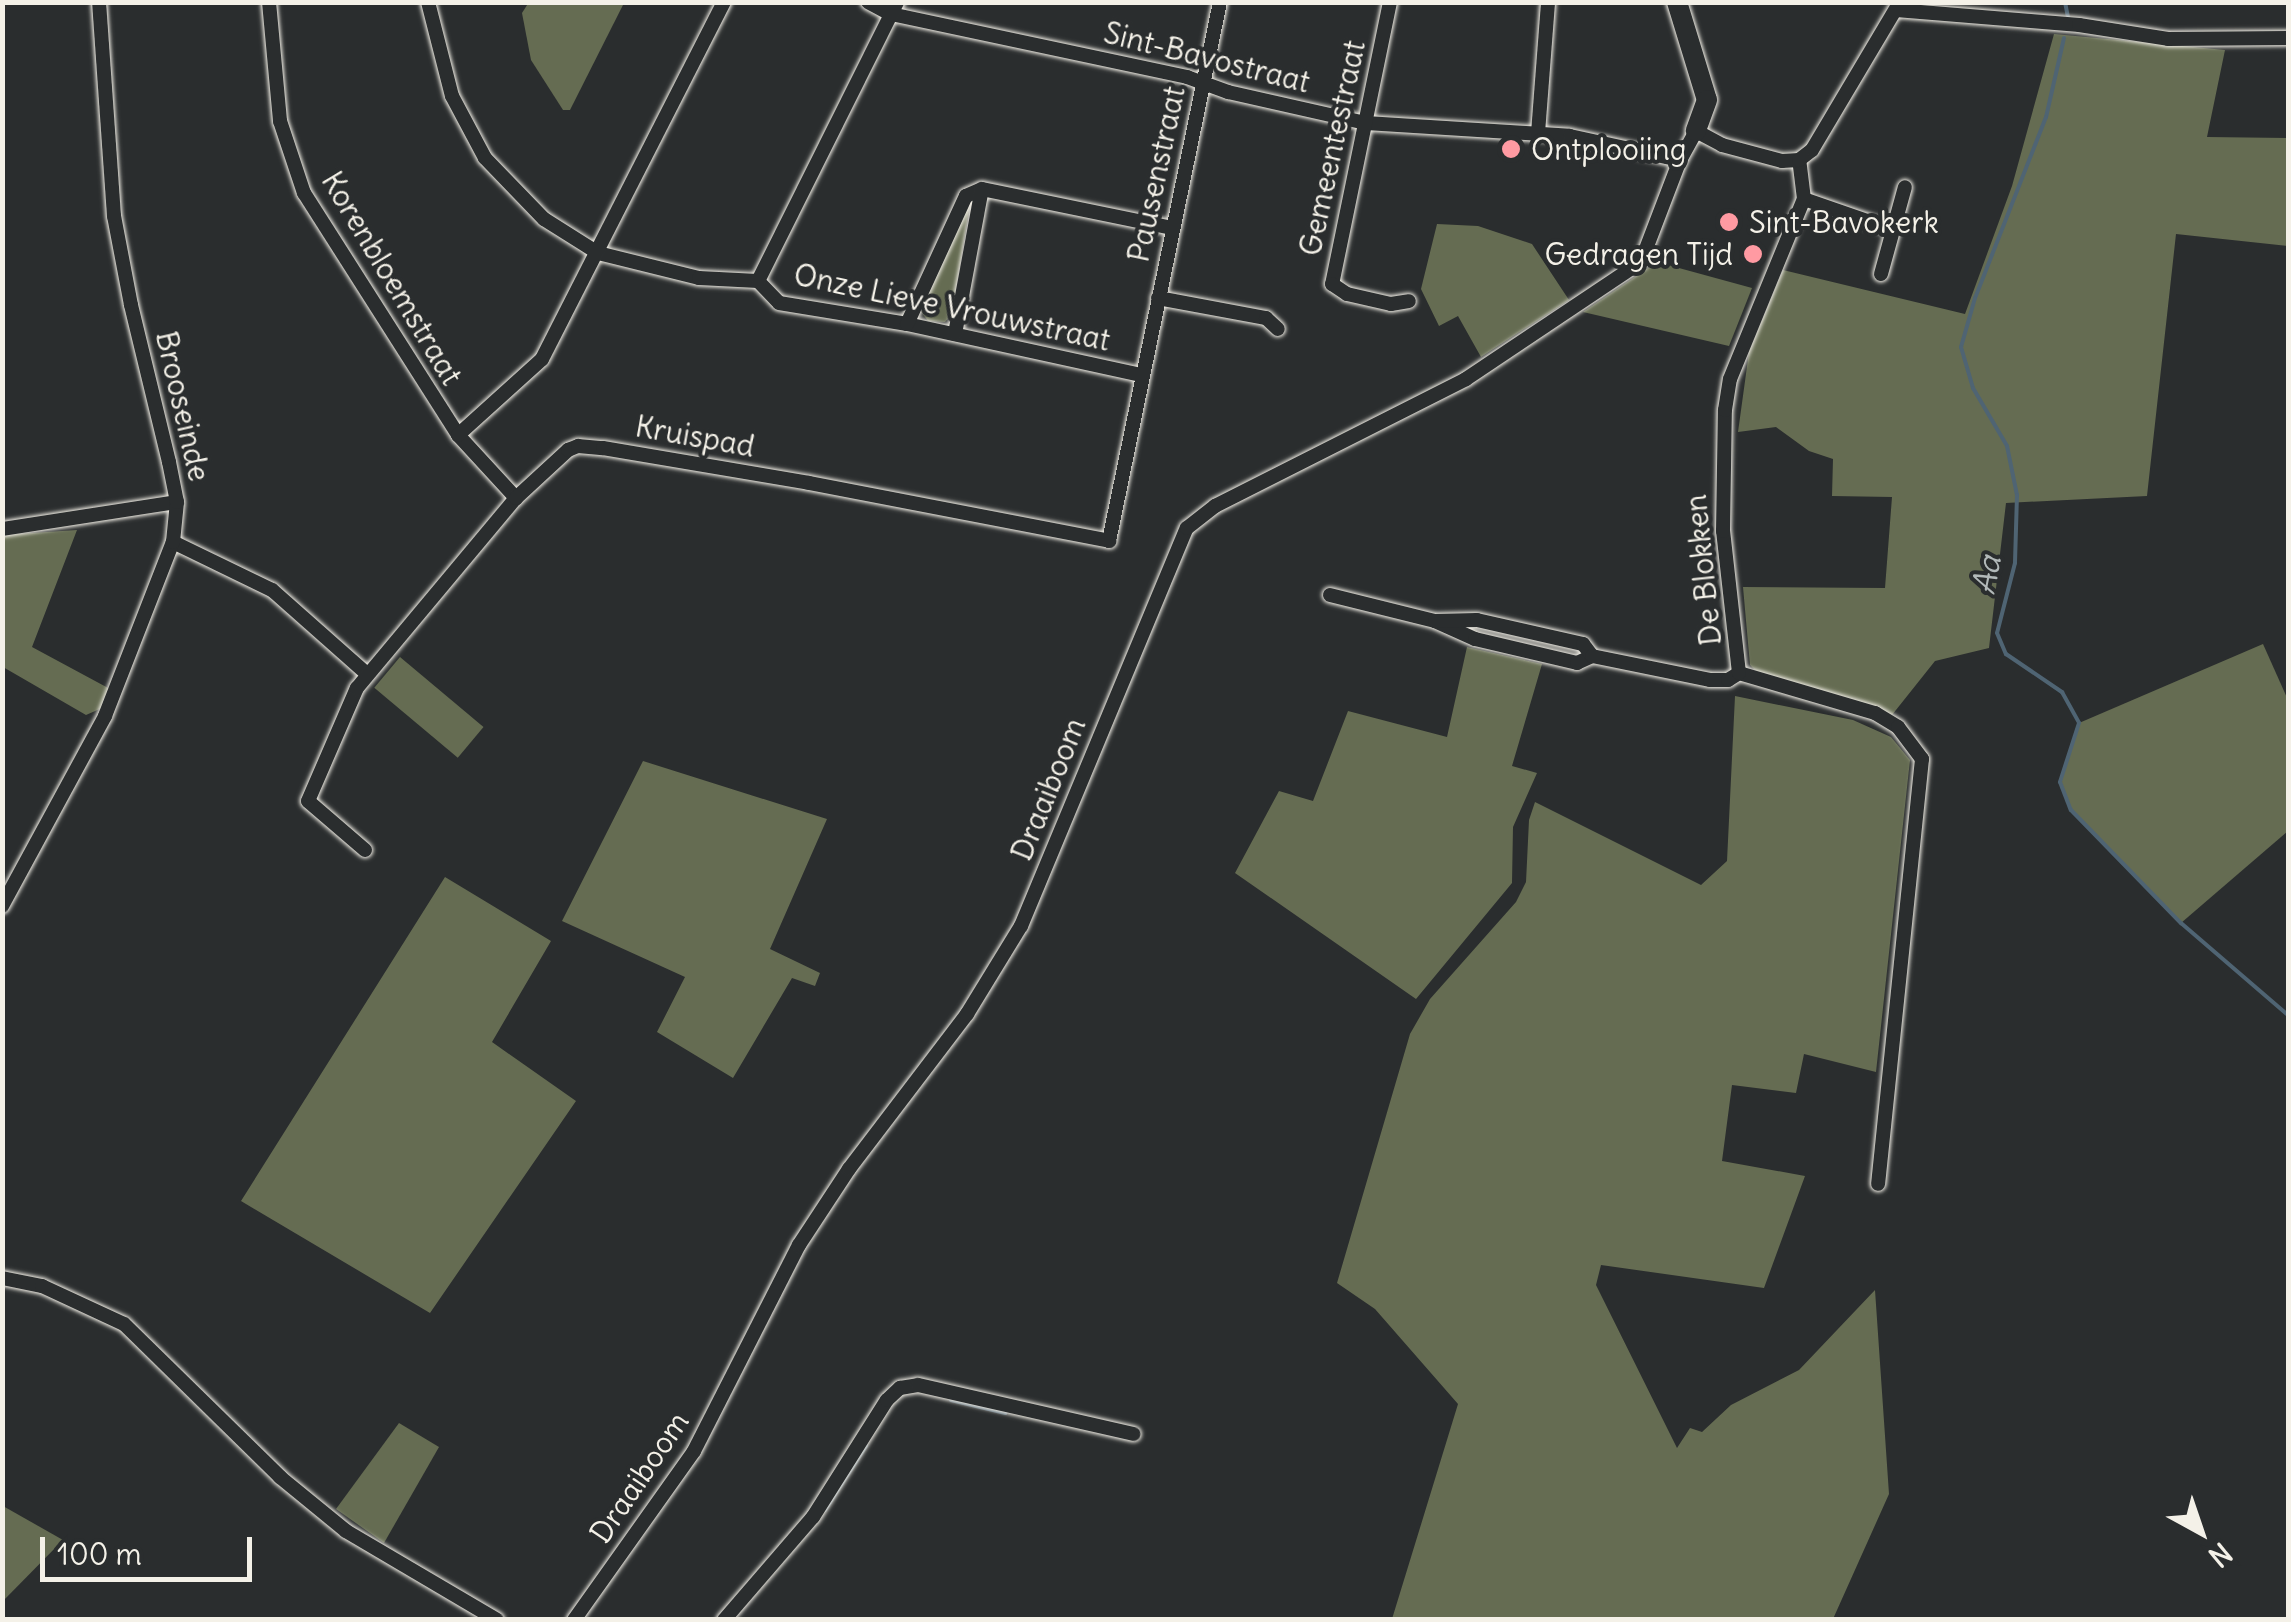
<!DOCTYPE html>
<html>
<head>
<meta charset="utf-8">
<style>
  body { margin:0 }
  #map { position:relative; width:2291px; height:1622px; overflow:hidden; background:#2a2d2e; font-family:Delius,sans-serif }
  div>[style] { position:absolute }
  .green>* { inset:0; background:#656c52; transform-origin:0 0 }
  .stream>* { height:4px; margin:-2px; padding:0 2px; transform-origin:2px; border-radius:2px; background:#4f6473 }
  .roads { filter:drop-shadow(0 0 2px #f4f1e8) drop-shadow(0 0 2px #f4f1e8) }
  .street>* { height:14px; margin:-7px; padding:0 7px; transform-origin:7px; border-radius:7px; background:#2a2d2e }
  .secondary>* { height:20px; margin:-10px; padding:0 10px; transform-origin:10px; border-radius:10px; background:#2a2d2e }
  .dots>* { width:28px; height:28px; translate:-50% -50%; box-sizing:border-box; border:5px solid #2a2d2e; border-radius:50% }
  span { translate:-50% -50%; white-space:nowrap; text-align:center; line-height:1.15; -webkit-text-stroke:8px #2a2d2e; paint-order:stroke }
  .street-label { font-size:30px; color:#f4f1e8 }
  .poi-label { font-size:30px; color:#f4f1e8 }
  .left { translate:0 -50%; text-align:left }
  .right { translate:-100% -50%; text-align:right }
  .water-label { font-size:32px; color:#b2b9b9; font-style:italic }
  .frame { position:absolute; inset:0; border:5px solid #f4f1e8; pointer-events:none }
  .north { position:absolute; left:2151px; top:1482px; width:100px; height:100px; -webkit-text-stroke:8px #2a2d2e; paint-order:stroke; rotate:140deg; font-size:28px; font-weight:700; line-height:40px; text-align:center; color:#f4f1e8 }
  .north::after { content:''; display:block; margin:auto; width:35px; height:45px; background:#f4f1e8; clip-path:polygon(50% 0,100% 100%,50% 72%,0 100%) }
  .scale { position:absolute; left:40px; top:1537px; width:212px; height:45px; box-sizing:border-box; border:5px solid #f4f1e8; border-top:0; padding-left:12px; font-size:30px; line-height:35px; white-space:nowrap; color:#f4f1e8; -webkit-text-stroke:8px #2a2d2e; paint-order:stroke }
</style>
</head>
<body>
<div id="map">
  <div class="green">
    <i style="clip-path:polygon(529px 2px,624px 3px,570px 110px,563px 110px,531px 60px,522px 13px)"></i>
    <i style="clip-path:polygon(2054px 34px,2225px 50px,2207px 137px,2288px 138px,2288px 246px,2176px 234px,2147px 496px,2006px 503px,1989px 648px,1935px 661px,1892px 715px,1757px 672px,1750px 665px,1743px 587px,1885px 588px,1892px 497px,1832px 496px,1833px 459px,1809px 451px,1776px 427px,1738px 432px,1749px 352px,1783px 270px,1965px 314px,2012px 186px)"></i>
    <i style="clip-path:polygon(970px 203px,952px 314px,945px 322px,928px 321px,919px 309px)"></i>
    <i style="clip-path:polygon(1437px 224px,1478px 226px,1532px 244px,1569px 300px,1481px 357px,1458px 316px,1439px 326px,1421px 289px)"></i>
    <i style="clip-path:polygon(1657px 262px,1752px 288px,1729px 346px,1583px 312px)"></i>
    <i style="clip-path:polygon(77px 530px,32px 647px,110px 689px,102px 708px,86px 715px,3px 667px,2px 535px)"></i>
    <i style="clip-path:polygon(2263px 644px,2288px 700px,2288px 831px,2181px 923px,2071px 810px,2060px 782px,2079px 723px)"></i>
    <i style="clip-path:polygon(1467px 647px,1542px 664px,1512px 766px,1537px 773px,1513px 827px,1512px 883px,1416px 999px,1235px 873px,1279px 791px,1313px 801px,1348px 711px,1447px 737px)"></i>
    <i style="left:400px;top:657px;width:109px;height:40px;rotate:40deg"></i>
    <i style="clip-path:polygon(1735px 696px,1853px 720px,1891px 737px,1910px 760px,1876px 1072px,1804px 1054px,1796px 1093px,1732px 1085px,1722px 1161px,1805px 1176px,1764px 1288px,1601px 1265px,1596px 1285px,1677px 1448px,1690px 1428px,1702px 1432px,1731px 1405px,1799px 1370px,1875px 1290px,1889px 1494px,1833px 1619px,1392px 1619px,1458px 1404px,1375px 1309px,1337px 1283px,1410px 1034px,1430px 999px,1516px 902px,1526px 882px,1529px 820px,1535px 802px,1701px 885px,1727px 861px)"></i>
    <i style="clip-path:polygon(643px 761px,827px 819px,770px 949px,820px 973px,815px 986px,792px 978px,733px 1078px,657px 1032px,685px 977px,562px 921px)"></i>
    <i style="clip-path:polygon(445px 877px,551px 941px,492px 1042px,576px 1101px,430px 1313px,241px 1201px)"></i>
    <i style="clip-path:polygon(399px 1423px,439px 1447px,384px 1543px,336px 1509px)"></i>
    <i style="clip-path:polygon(3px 1506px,63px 1540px,3px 1601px)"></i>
  </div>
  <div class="stream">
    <i style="left:2065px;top:2px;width:16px;rotate:79deg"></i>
    <i style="left:2064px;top:38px;width:81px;rotate:102.8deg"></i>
    <i style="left:2046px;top:117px;width:194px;rotate:111.4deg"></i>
    <i style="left:1975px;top:298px;width:51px;rotate:105.9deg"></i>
    <i style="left:1961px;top:347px;width:43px;rotate:73.7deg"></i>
    <i style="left:1973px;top:388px;width:67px;rotate:59.6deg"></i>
    <i style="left:2007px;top:446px;width:50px;rotate:78.5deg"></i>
    <i style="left:2017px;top:495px;width:68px;rotate:91.7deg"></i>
    <i style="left:2015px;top:563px;width:72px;rotate:104.4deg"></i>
    <i style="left:1997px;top:633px;width:23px;rotate:67deg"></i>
    <i style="left:2006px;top:654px;width:68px;rotate:34.2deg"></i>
    <i style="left:2062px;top:692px;width:35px;rotate:61deg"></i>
    <i style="left:2079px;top:723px;width:62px;rotate:107.9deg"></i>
    <i style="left:2060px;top:782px;width:30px;rotate:69deg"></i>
    <i style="left:2071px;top:810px;width:158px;rotate:45.8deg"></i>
    <i style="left:2181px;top:923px;width:141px;rotate:40.7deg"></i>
    <i style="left:951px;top:1400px;width:56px;rotate:13.5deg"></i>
    <i style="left:825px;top:1510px;width:76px;rotate:-57.4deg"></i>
  </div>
  <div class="roads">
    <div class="street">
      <i style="left:269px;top:2px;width:120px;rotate:84.7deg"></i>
      <i style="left:280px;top:121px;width:76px;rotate:71.6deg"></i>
      <i style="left:304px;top:193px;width:287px;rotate:57.5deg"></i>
      <i style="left:458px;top:435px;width:86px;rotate:47.4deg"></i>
      <i style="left:428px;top:2px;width:97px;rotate:75.7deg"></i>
      <i style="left:452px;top:96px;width:70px;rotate:62deg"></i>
      <i style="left:485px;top:158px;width:85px;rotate:46deg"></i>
      <i style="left:544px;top:219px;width:64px;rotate:32.2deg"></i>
      <i style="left:598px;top:253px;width:104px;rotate:13.9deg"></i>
      <i style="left:699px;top:278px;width:59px;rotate:2.9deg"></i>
      <i style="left:758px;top:281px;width:30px;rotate:46deg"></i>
      <i style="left:779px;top:303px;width:130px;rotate:9.3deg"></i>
      <i style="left:907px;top:324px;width:239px;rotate:12.3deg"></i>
      <i style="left:868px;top:2px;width:26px;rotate:28deg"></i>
      <i style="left:891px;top:14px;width:303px;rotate:12deg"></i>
      <i style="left:1187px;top:77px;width:44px;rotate:20.1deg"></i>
      <i style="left:1228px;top:92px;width:141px;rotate:12.7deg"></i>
      <i style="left:1366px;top:123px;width:204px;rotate:3.6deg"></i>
      <i style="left:1570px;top:136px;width:113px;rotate:12.3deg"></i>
      <i style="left:1390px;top:2px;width:288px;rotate:101.6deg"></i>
      <i style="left:1332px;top:284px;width:18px;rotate:34deg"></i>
      <i style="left:1347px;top:294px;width:45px;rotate:12.8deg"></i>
      <i style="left:1391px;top:304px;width:18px;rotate:-9deg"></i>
      <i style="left:1896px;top:10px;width:184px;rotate:4.7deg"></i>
      <i style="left:2079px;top:25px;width:90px;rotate:8.9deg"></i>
      <i style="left:2168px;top:39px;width:120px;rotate:-0.5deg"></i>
      <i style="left:1538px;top:133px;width:131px;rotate:-85.6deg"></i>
      <i style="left:1804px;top:199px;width:91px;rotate:19.2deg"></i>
      <i style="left:1881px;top:274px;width:90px;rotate:-74.6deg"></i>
      <i style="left:758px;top:281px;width:312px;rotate:-63.5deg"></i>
      <i style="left:1158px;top:298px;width:110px;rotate:10.5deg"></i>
      <i style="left:1266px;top:318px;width:16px;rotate:43deg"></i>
      <i style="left:907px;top:324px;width:141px;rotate:-65.3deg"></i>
      <i style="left:966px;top:196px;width:17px;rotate:-24deg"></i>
      <i style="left:982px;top:189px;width:194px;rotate:11.6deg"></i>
      <i style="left:955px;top:334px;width:147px;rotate:-79.5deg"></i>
      <i style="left:458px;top:435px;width:113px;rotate:-42.1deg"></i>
      <i style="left:542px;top:359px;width:401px;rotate:-63deg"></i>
      <i style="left:2px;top:529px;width:177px;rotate:-8.8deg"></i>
      <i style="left:173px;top:542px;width:110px;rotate:25.9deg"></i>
      <i style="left:272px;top:590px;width:127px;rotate:41.5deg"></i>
      <i style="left:1330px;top:595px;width:108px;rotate:13.9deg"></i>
      <i style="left:1435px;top:621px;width:44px;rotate:24.2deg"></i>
      <i style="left:1475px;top:639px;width:105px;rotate:13.2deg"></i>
      <i style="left:1577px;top:663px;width:17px;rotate:-25deg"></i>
      <i style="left:1435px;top:621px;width:42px;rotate:-1.4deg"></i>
      <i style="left:1477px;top:620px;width:109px;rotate:12.8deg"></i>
      <i style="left:1583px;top:644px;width:15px;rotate:53deg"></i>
      <i style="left:1592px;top:656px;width:120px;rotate:11.5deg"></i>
      <i style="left:1710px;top:680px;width:18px"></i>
      <i style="left:1728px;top:680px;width:13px;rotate:-32deg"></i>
      <i style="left:1739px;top:673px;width:142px;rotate:16.4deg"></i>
      <i style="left:1875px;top:713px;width:27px;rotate:31deg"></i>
      <i style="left:1898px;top:727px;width:40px;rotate:53deg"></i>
      <i style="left:1922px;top:759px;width:427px;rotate:95.9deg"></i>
      <i style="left:1739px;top:673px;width:143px;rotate:-96.4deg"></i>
      <i style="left:1723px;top:531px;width:121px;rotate:-89.1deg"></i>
      <i style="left:1725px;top:410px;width:31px;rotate:-81deg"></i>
      <i style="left:1730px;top:379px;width:195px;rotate:-67.7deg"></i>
      <i style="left:1804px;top:199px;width:39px;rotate:-97deg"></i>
      <i style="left:365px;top:850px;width:75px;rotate:-139.3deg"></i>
      <i style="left:308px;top:801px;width:123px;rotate:-66.6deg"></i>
      <i style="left:357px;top:688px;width:248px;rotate:-50.1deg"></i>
      <i style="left:516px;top:498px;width:71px;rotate:-42.7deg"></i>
      <i style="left:568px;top:450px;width:11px;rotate:-22deg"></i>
      <i style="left:578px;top:446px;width:25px;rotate:5deg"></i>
      <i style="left:603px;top:448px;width:209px;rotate:9.6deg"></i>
      <i style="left:809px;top:483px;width:306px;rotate:10.9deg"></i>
      <i style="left:1109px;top:541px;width:550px;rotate:-78.36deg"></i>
      <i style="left:2px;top:906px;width:216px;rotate:-61.5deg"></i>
      <i style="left:105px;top:716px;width:187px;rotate:-68.7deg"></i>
      <i style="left:173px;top:542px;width:40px;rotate:-84.3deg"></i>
      <i style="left:177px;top:502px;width:41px;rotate:-101.3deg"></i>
      <i style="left:169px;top:462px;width:162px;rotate:-103.6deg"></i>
      <i style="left:131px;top:305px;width:91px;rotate:-100.8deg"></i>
      <i style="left:114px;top:216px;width:215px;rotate:-94deg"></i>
      <i style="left:2px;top:1278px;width:41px;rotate:11.3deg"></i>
      <i style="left:42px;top:1286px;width:90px;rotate:24.9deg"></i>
      <i style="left:124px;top:1324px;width:219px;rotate:44.4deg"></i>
      <i style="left:280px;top:1477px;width:85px;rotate:39.3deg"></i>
      <i style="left:346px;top:1531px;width:175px;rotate:30.5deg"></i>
      <i style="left:574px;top:1620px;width:207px;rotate:-54.6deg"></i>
      <i style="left:694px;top:1451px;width:231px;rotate:-63deg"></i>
      <i style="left:799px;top:1245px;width:91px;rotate:-56.7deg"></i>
      <i style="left:849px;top:1169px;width:195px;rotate:-52.7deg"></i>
      <i style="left:967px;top:1014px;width:103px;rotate:-58.5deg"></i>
      <i style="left:1021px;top:926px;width:431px;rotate:-67.4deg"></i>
      <i style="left:1187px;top:528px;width:36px;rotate:-38deg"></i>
      <i style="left:1215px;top:506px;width:281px;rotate:-26.8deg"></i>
      <i style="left:1466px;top:379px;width:211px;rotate:-33.8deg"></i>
      <i style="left:1641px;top:262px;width:109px;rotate:-69.1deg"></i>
      <i style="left:1680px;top:160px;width:33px;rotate:-61deg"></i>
      <i style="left:1696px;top:131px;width:30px;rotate:28deg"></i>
      <i style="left:1722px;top:145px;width:62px;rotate:14.9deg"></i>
      <i style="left:1782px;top:161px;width:17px;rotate:-3deg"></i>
      <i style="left:1799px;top:160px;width:16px;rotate:-38deg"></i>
      <i style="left:1812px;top:150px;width:172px;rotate:-59.3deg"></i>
      <i style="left:724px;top:1620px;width:136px;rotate:-49.2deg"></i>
      <i style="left:813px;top:1517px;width:138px;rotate:-57.7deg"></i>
      <i style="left:887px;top:1400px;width:18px;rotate:-43deg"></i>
      <i style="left:900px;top:1388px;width:18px;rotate:-9deg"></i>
      <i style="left:918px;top:1385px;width:221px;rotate:12.8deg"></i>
    </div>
    <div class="secondary">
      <i style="left:1677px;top:2px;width:102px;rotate:73deg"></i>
      <i style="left:1707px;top:100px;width:33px;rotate:110deg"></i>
    </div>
  </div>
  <div class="dots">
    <i style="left:1511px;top:149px;background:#ff9aa2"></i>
    <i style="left:1729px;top:222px;background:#ff9aa2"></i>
    <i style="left:1753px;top:254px;background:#ff9aa2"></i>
  </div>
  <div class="street-label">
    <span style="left:1207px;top:57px;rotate:14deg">Sint-Bavostraat</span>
    <span style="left:1332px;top:148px;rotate:-78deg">Gemeentestraat</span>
    <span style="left:1156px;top:174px;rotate:-78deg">Pausenstraat</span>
    <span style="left:392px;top:278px;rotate:59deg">Korenbloemstraat</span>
    <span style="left:952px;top:307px;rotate:12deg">Onze Lieve Vrouwstraat</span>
    <span style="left:183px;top:406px;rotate:77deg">Brooseinde</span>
    <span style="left:695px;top:436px;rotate:10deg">Kruispad</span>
    <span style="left:1703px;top:570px;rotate:-96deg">De Blokken</span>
    <span style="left:1048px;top:789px;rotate:-68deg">Draaiboom</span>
    <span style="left:639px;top:1477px;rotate:-56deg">Draaiboom</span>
  </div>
  <div class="poi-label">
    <span class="left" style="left:1531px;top:149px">Ontplooiing</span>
    <span class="left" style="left:1749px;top:222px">Sint-Bavokerk</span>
    <span class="right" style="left:1733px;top:254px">Gedragen Tijd</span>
  </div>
  <div class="water-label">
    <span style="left:1987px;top:575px;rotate:-79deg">Aa</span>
  </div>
  <div class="frame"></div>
  <div class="north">N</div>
  <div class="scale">100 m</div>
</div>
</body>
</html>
